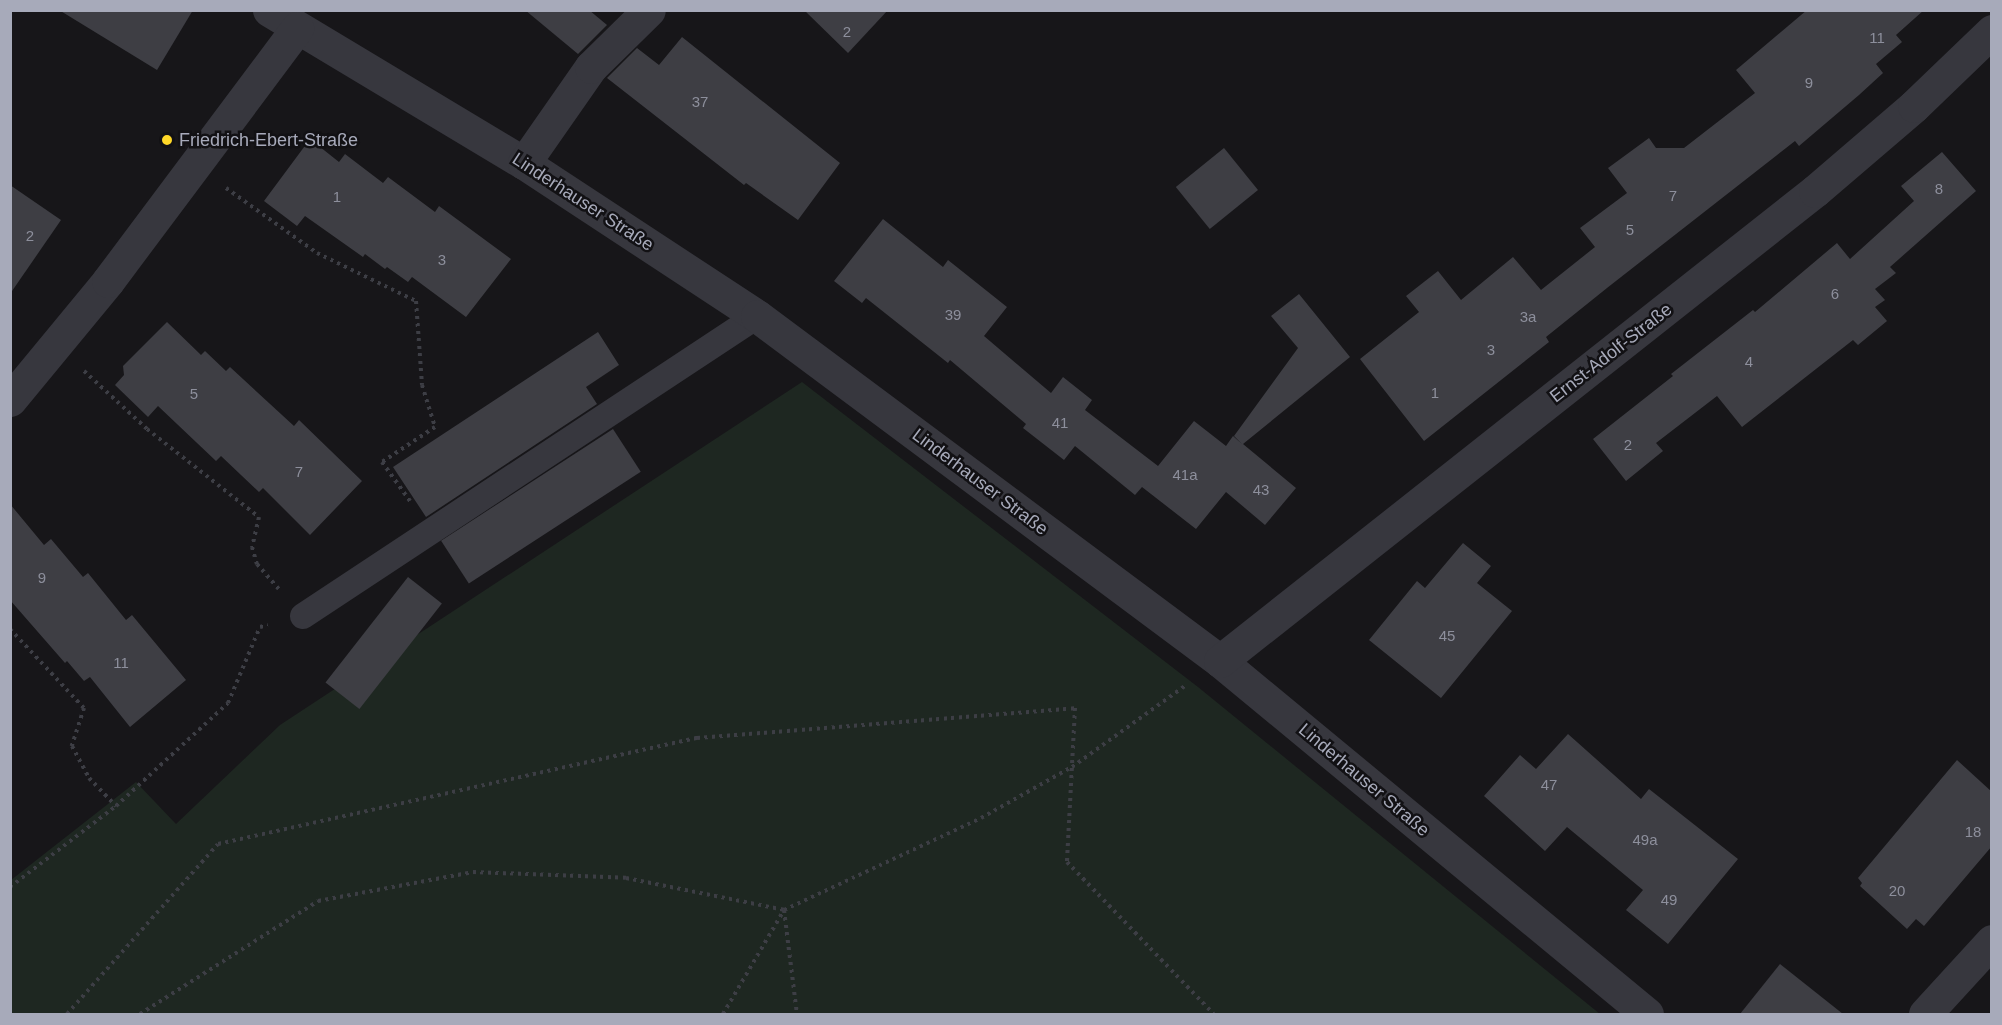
<!DOCTYPE html>
<html>
<head>
<meta charset="utf-8">
<style>
  body { margin:0 }
  #map { position:relative; width:2002px; height:1025px; overflow:hidden; background:#171619; font-family:Helvetica,sans-serif }
  div>[style] { position:absolute }
  .green>* { inset:0; background:#1e2721 }
  .building>* { inset:0; background:#3e3e44; transform-origin:0 0 }
  .path>* { height:4px; margin-top:-2px; transform-origin:0; background:repeating-linear-gradient(90deg,#3d3e45 0 3px,transparent 0 7.5px) }
  .lane>* { height:26px; margin:-13px; padding:0 13px; transform-origin:13px; border-radius:13px; background:#37373e }
  .street>* { height:33px; margin:-16.5px; padding:0 16.5px; transform-origin:16.5px; border-radius:16.5px; background:#37373e }
  .dots>* { width:16px; height:16px; translate:-50% -50%; box-sizing:border-box; border:3px solid #121114; border-radius:50% }
  span { translate:-50% -50%; white-space:nowrap; text-align:center; line-height:1.15; -webkit-text-stroke:5px #121114; paint-order:stroke }
  .number-label { font-size:15px; color:#8d8f9c }
  .number-label span { -webkit-text-stroke-width:0 }
  .poi-label { font-size:18px; color:#a7aaba }
  .left { translate:0 -50%; text-align:left }
  .street-label { font-size:18px; color:#a7aaba }
  .frame { position:absolute; inset:0; border:12px solid #a7aaba; pointer-events:none }
</style>
</head>
<body>
<div id="map">
  <div class="green">
    <i style="clip-path:polygon(802px 382px,1198px 687px,1600px 1014px,11px 1014px,11px 880px,136px 782px,176px 824px,280px 725px)"></i>
  </div>
  <div class="building">
    <i style="clip-path:polygon(59px 10px,193px 10px,157px 70px)"></i>
    <i style="clip-path:polygon(525px 10px,589px 10px,607px 25px,578px 54px)"></i>
    <i style="clip-path:polygon(804px 10px,888px 10px,848px 53px)"></i>
    <i style="clip-path:polygon(1807px 10px,1924px 10px,1896px 35px,1902px 42px,1876px 64px,1883px 73px,1859px 95px,1799px 146px,1795px 141px,1607px 288px,1546px 337px,1549px 342px,1424px 441px,1360px 359px,1419px 312px,1406px 296px,1438px 271px,1461px 300px,1513px 257px,1541px 290px,1595px 247px,1580px 228px,1627px 193px,1608px 168px,1649px 138px,1656px 148px,1684px 148px,1755px 93px,1736px 70px)"></i>
    <i style="clip-path:polygon(682px 37px,840px 163px,798px 220px,746px 183px,744px 185px,607px 78px,637px 48px,659px 65px)"></i>
    <i style="clip-path:polygon(310px 139px,339px 162px,345px 154px,383px 183px,388px 177px,435px 212px,439px 206px,511px 259px,466px 317px,412px 277px,408px 282px,387px 267px,385px 269px,365px 254px,363px 257px,305px 216px,297px 226px,264px 201px)"></i>
    <i style="left:1224px;top:148px;width:54px;height:62px;rotate:51deg"></i>
    <i style="clip-path:polygon(1942px 152px,1976px 191px,1890px 267px,1896px 273px,1875px 289px,1885px 300px,1875px 307px,1887px 321px,1858px 345px,1853px 340px,1742px 427px,1717px 396px,1656px 443px,1663px 451px,1626px 481px,1593px 439px,1673px 376px,1671px 374px,1753px 310px,1755px 312px,1837px 243px,1850px 259px,1914px 201px,1901px 186px)"></i>
    <i style="clip-path:polygon(10px 185px,61px 220px,10px 294px)"></i>
    <i style="clip-path:polygon(883px 219px,943px 267px,948px 260px,1007px 307px,984px 336px,1051px 393px,1063px 377px,1092px 400px,1085px 410px,1158px 466px,1194px 421px,1226px 446px,1233px 436px,1242px 444px,1234px 436px,1298px 348px,1271px 316px,1299px 294px,1350px 357px,1243px 444px,1296px 488px,1265px 525px,1226px 492px,1196px 529px,1142px 487px,1135px 495px,1075px 446px,1064px 460px,1023px 428px,1026px 424px,950px 360px,948px 363px,866px 298px,862px 303px,834px 281px)"></i>
    <i style="clip-path:polygon(167px 322px,201px 355px,205px 351px,226px 371px,230px 367px,294px 426px,299px 420px,362px 481px,310px 535px,263px 488px,259px 492px,221px 456px,216px 461px,158px 406px,148px 417px,115px 385px,124px 375px,123px 366px)"></i>
    <i style="clip-path:polygon(598px 332px,619px 365px,586px 387px,597px 404px,426px 517px,393px 467px)"></i>
    <i style="left:613px;top:429px;width:51px;height:205px;rotate:57deg"></i>
    <i style="clip-path:polygon(10px 504px,44px 545px,51px 539px,83px 577px,88px 573px,126px 620px,132px 615px,186px 680px,130px 727px,90px 677px,84px 681px,67px 661px,65px 663px,10px 600px)"></i>
    <i style="clip-path:polygon(1463px 543px,1491px 566px,1477px 583px,1512px 611px,1441px 698px,1369px 640px,1417px 581px,1425px 588px)"></i>
    <i style="left:408px;top:577px;width:43px;height:134px;rotate:38deg"></i>
    <i style="clip-path:polygon(1568px 734px,1641px 799px,1649px 789px,1738px 859px,1668px 944px,1626px 910px,1643px 890px,1567px 827px,1545px 851px,1484px 796px,1520px 755px,1536px 769px)"></i>
    <i style="clip-path:polygon(1957px 760px,1992px 792px,1992px 846px,1924px 926px,1916px 919px,1907px 929px,1860px 886px,1862px 883px,1858px 878px)"></i>
    <i style="clip-path:polygon(1780px 964px,1843px 1014px,1740px 1014px)"></i>
  </div>
  <div class="path">
    <i style="left:226px;top:188px;width:112px;rotate:35.5deg"></i>
    <i style="left:317px;top:253px;width:110px;rotate:25.9deg"></i>
    <i style="left:416px;top:301px;width:84px;rotate:85.9deg"></i>
    <i style="left:422px;top:385px;width:44px;rotate:72.8deg"></i>
    <i style="left:435px;top:427px;width:64px;rotate:146.6deg"></i>
    <i style="left:382px;top:462px;width:48px;rotate:54.3deg"></i>
    <i style="left:84px;top:371px;width:86px;rotate:42.6deg"></i>
    <i style="left:147px;top:429px;width:142px;rotate:38.2deg"></i>
    <i style="left:259px;top:517px;width:31px;rotate:103deg"></i>
    <i style="left:252px;top:547px;width:18px;rotate:74deg"></i>
    <i style="left:257px;top:564px;width:33px;rotate:49deg"></i>
    <i style="left:10px;top:629px;width:108px;rotate:46.9deg"></i>
    <i style="left:84px;top:708px;width:40px;rotate:108deg"></i>
    <i style="left:72px;top:746px;width:36px;rotate:62deg"></i>
    <i style="left:89px;top:778px;width:39px;rotate:46deg"></i>
    <i style="left:10px;top:887px;width:133px;rotate:-37.4deg"></i>
    <i style="left:116px;top:806px;width:152px;rotate:-42.6deg"></i>
    <i style="left:228px;top:703px;width:82px;rotate:-67.2deg"></i>
    <i style="left:260px;top:627px;width:8px;rotate:-14deg"></i>
    <i style="left:784px;top:910px;width:105px;rotate:82.9deg"></i>
    <i style="left:67px;top:1014px;width:227px;rotate:-48.4deg"></i>
    <i style="left:218px;top:844px;width:491px;rotate:-12.5deg"></i>
    <i style="left:697px;top:738px;width:379px;rotate:-4.5deg"></i>
    <i style="left:1075px;top:708px;width:154px;rotate:93deg"></i>
    <i style="left:1067px;top:862px;width:211px;rotate:46deg"></i>
    <i style="left:140px;top:1014px;width:211px;rotate:-32.4deg"></i>
    <i style="left:318px;top:901px;width:158px;rotate:-10.6deg"></i>
    <i style="left:473px;top:872px;width:153px;rotate:2.2deg"></i>
    <i style="left:626px;top:878px;width:161px;rotate:11.4deg"></i>
    <i style="left:784px;top:910px;width:217px;rotate:-25deg"></i>
    <i style="left:981px;top:818px;width:104px;rotate:-29.3deg"></i>
    <i style="left:1072px;top:767px;width:140px;rotate:-35.7deg"></i>
    <i style="left:723px;top:1014px;width:121px;rotate:-59.6deg"></i>
  </div>
  <div class="lane">
    <i style="left:303px;top:616px;width:544px;rotate:-33.46deg"></i>
  </div>
  <div class="street">
    <i style="left:269px;top:10px;width:297px;rotate:31deg"></i>
    <i style="left:524px;top:163px;width:279px;rotate:33.3deg"></i>
    <i style="left:757px;top:316px;width:577px;rotate:36.69deg"></i>
    <i style="left:1220px;top:661px;width:554px;rotate:39.58deg"></i>
    <i style="left:524px;top:163px;width:117px;rotate:-55.1deg"></i>
    <i style="left:591px;top:67px;width:81px;rotate:-44.5deg"></i>
    <i style="left:10px;top:400px;width:154px;rotate:-50.5deg"></i>
    <i style="left:108px;top:281px;width:316px;rotate:-53.2deg"></i>
    <i style="left:1220px;top:661px;width:758px;rotate:-38.31deg"></i>
    <i style="left:1815px;top:191px;width:130px;rotate:-40.6deg"></i>
    <i style="left:1914px;top:106px;width:108px;rotate:-43.9deg"></i>
    <i style="left:1925px;top:1014px;width:99px;rotate:-47.5deg"></i>
  </div>
  <div class="dots">
    <i style="left:167px;top:140px;background:#ffd828"></i>
  </div>
  <div class="number-label">
    <span style="left:847px;top:32px">2</span>
    <span style="left:1877px;top:38px">11</span>
    <span style="left:1809px;top:83px">9</span>
    <span style="left:700px;top:102px">37</span>
    <span style="left:1939px;top:189px">8</span>
    <span style="left:1673px;top:196px">7</span>
    <span style="left:337px;top:197px">1</span>
    <span style="left:1630px;top:230px">5</span>
    <span style="left:30px;top:236px">2</span>
    <span style="left:442px;top:260px">3</span>
    <span style="left:1835px;top:294px">6</span>
    <span style="left:953px;top:315px">39</span>
    <span style="left:1528px;top:317px">3a</span>
    <span style="left:1491px;top:350px">3</span>
    <span style="left:1749px;top:362px">4</span>
    <span style="left:1435px;top:393px">1</span>
    <span style="left:194px;top:394px">5</span>
    <span style="left:1060px;top:423px">41</span>
    <span style="left:1628px;top:445px">2</span>
    <span style="left:299px;top:472px">7</span>
    <span style="left:1185px;top:475px">41a</span>
    <span style="left:1261px;top:490px">43</span>
    <span style="left:42px;top:578px">9</span>
    <span style="left:1447px;top:636px">45</span>
    <span style="left:121px;top:663px">11</span>
    <span style="left:1549px;top:785px">47</span>
    <span style="left:1973px;top:832px">18</span>
    <span style="left:1645px;top:840px">49a</span>
    <span style="left:1897px;top:891px">20</span>
    <span style="left:1669px;top:900px">49</span>
  </div>
  <div class="poi-label">
    <span class="left" style="left:179px;top:140px">Friedrich-Ebert-Straße</span>
  </div>
  <div class="street-label">
    <span style="left:583px;top:202px;rotate:33deg">Linderhauser Straße</span>
    <span style="left:1611px;top:353px;rotate:-38deg">Ernst-Adolf-Straße</span>
    <span style="left:980px;top:482px;rotate:37deg">Linderhauser Straße</span>
    <span style="left:1364px;top:780px;rotate:40deg">Linderhauser Straße</span>
  </div>
  <div class="frame"></div>
</div>
</body>
</html>
